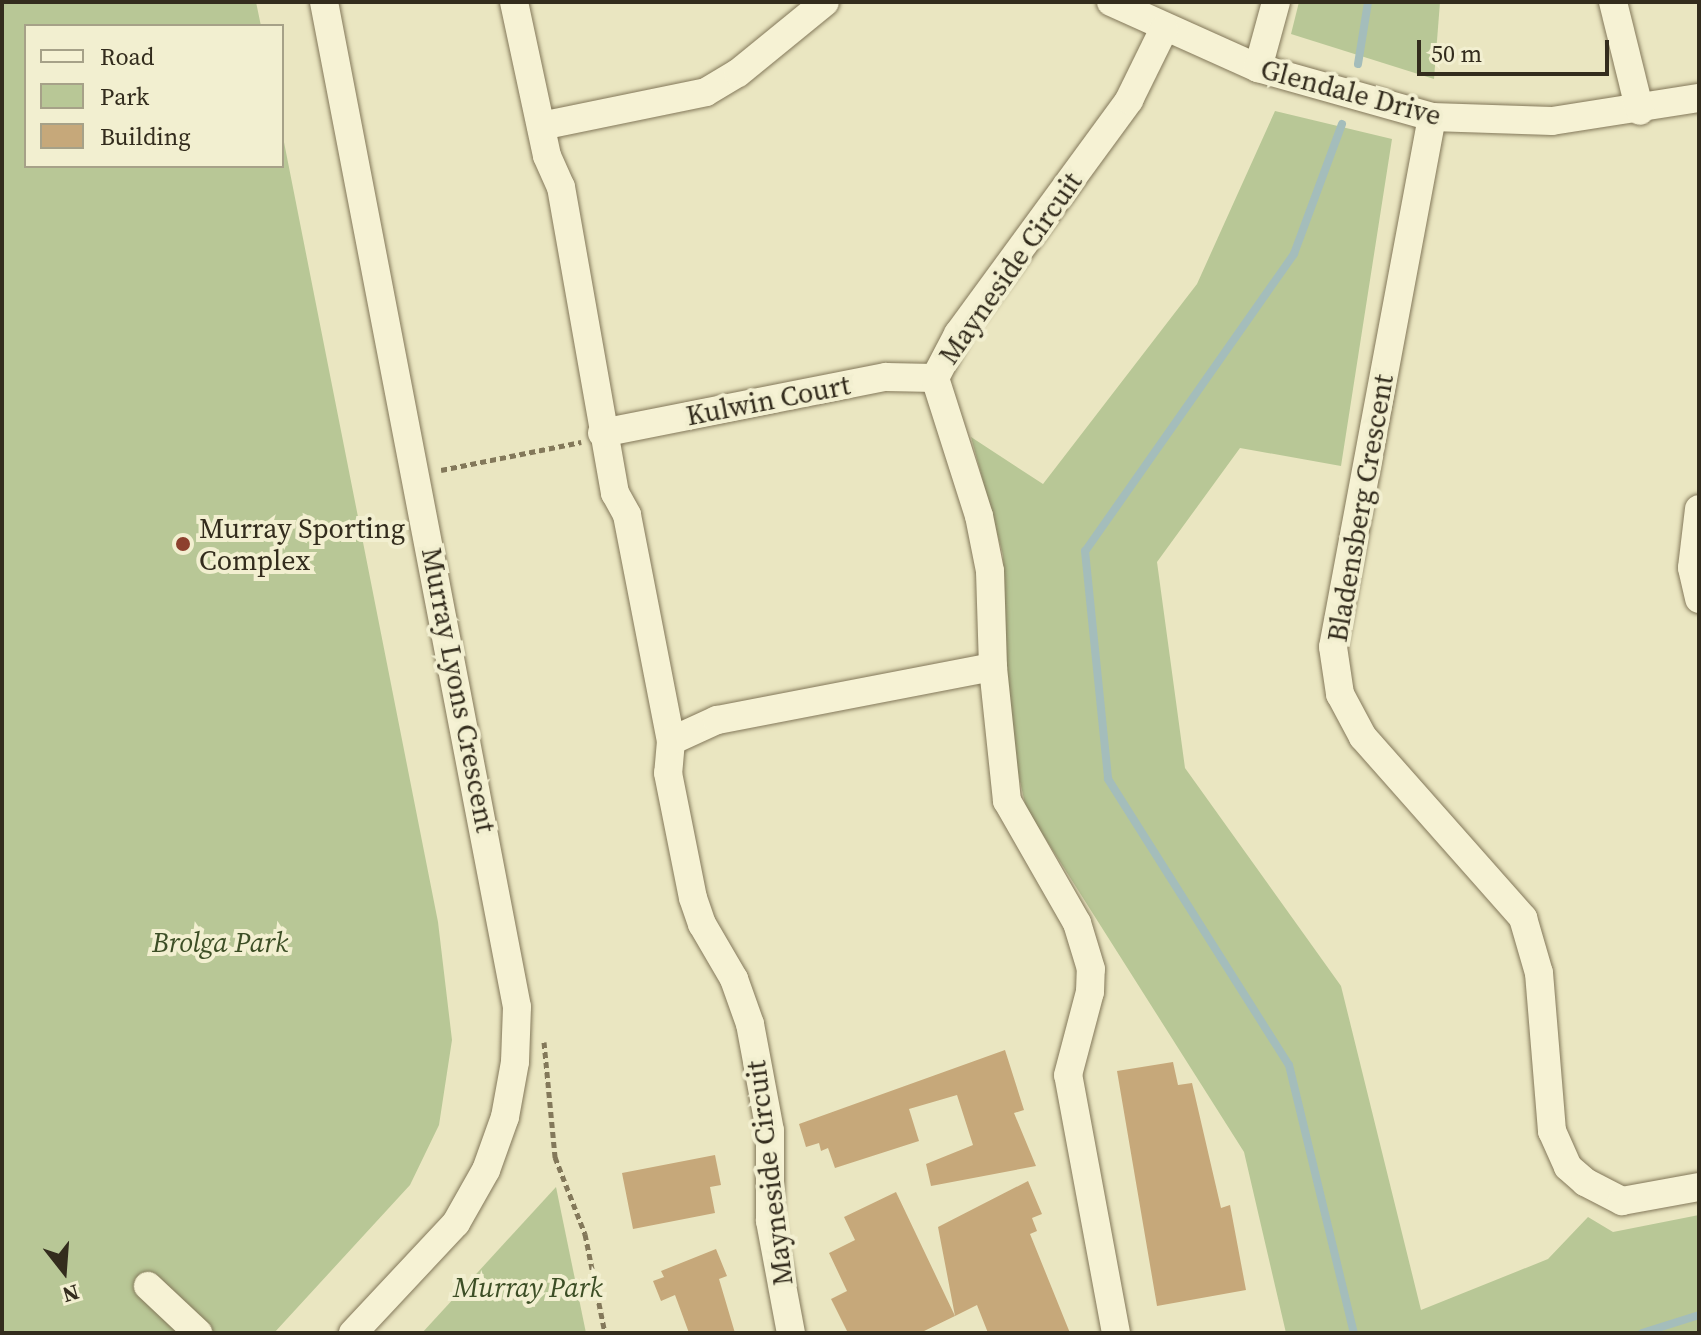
<!DOCTYPE html>
<html>
<head>
<meta charset="utf-8">
<style>
  body { margin:0 }
  #map { position:relative; width:1701px; height:1335px; overflow:hidden; background:#eae6c1; font-family:"Source Serif 4",serif }
  div>[style] { position:absolute }
  .green>* { inset:0; background:#b8c796 }
  .stream>* { height:8px; margin:-4px; padding:0 4px; transform-origin:4px; border-radius:4px; background:#a4bdbb }
  .building>* { inset:0; background:#c6a87a }
  .path>* { height:5px; margin-top:-2.5px; transform-origin:0; background:repeating-linear-gradient(90deg,#83785a 0 6px,transparent 0 10px) }
  .roads { filter:drop-shadow(0 0 2px #83785a) drop-shadow(0 0 2px #83785a) }
  .minor>* { height:28px; margin:-14px; padding:0 14px; transform-origin:14px; border-radius:14px; background:#f6f2d4 }
  .dots>* { width:22px; height:22px; translate:-50% -50%; box-sizing:border-box; border:4px solid #f2efd0; border-radius:50% }
  span { translate:-50% -50%; white-space:nowrap; text-align:center; line-height:1.15; -webkit-text-stroke:8px #f2efd0; paint-order:stroke }
  .street-label { font-size:28px; color:#332c1d }
  .poi-label { font-size:28px; color:#332c1d }
  .left { translate:0 -50%; text-align:left }
  .park-label { font-size:28px; color:#3c4e25; font-style:italic }
  .frame { position:absolute; inset:0; border:4px solid #332c1d; pointer-events:none }
  .legend { position:absolute; left:24px; top:24px; width:260px; height:144px; box-sizing:border-box; background:#f2efd0; border:2px solid #a6a188; margin:0; padding:10px 14px; list-style:none; font-size:24px; color:#332c1d }
  .legend li { display:flex; align-items:center; gap:16px; height:40px }
  .legend b { width:40px; border:2px solid #a6a188 }
  .north { position:absolute; left:24px; top:1231px; width:80px; height:80px; -webkit-text-stroke:6px #f2efd0; paint-order:stroke; rotate:163deg; font-size:22px; font-weight:700; line-height:32px; text-align:center; color:#332c1d }
  .north::after { content:''; display:block; margin:auto; width:28px; height:36px; background:#332c1d; clip-path:polygon(50% 0,100% 100%,50% 72%,0 100%) }
  .scale { position:absolute; left:1417px; top:40px; width:192px; height:36px; box-sizing:border-box; border:4px solid #332c1d; border-top:0; padding-left:10px; font-size:24px; line-height:28px; white-space:nowrap; color:#332c1d; -webkit-text-stroke:6px #f2efd0; paint-order:stroke }
</style>
</head>
<body>
<div id="map">
  <div class="green">
    <i style="clip-path:polygon(2px 2px,256px 2px,261px 26px,26px 26px,26px 166px,282px 166px,282px 132px,438px 922px,452px 1040px,439px 1125px,410px 1185px,274px 1333px,2px 1333px)"></i>
    <i style="clip-path:polygon(1299px 2px,1440px 2px,1434px 79px,1291px 34px)"></i>
    <i style="clip-path:polygon(1275px 111px,1392px 139px,1341px 466px,1240px 448px,1157px 562px,1185px 768px,1341px 986px,1421px 1310px,1548px 1259px,1588px 1217px,1613px 1232px,1699px 1215px,1699px 1333px,1286px 1333px,1244px 1152px,1026px 808px,1008px 728px,1003px 555px,971px 437px,1043px 484px,1197px 284px)"></i>
    <i style="clip-path:polygon(556px 1187px,586px 1333px,422px 1333px)"></i>
  </div>
  <div class="stream">
    <i style="left:1358px;top:64px;width:63px;rotate:-80.8deg"></i>
    <i style="left:1342px;top:124px;width:139px;rotate:110.3deg"></i>
    <i style="left:1294px;top:254px;width:363px;rotate:125.1deg"></i>
    <i style="left:1085px;top:551px;width:229px;rotate:84.2deg"></i>
    <i style="left:1108px;top:779px;width:338px;rotate:57.7deg"></i>
    <i style="left:1289px;top:1065px;width:276px;rotate:76.4deg"></i>
    <i style="left:1642px;top:1333px;width:60px;rotate:-17.5deg"></i>
  </div>
  <div class="building">
    <i style="clip-path:polygon(1005px 1050px,1024px 1110px,1014px 1113px,1036px 1166px,931px 1186px,926px 1164px,973px 1145px,957px 1095px,909px 1109px,919px 1141px,835px 1168px,828px 1148px,821px 1151px,819px 1143px,806px 1147px,799px 1124px)"></i>
    <i style="clip-path:polygon(1173px 1062px,1178px 1085px,1192px 1083px,1221px 1208px,1230px 1205px,1246px 1290px,1157px 1306px,1117px 1071px)"></i>
    <i style="clip-path:polygon(715px 1155px,721px 1185px,710px 1187px,715px 1213px,633px 1229px,622px 1173px)"></i>
    <i style="clip-path:polygon(1028px 1181px,1042px 1214px,1032px 1218px,1037px 1231px,1030px 1234px,1070px 1333px,988px 1333px,977px 1305px,955px 1316px,938px 1227px)"></i>
    <i style="clip-path:polygon(896px 1192px,955px 1316px,920px 1333px,848px 1333px,831px 1299px,847px 1291px,829px 1253px,855px 1240px,844px 1217px)"></i>
    <i style="clip-path:polygon(716px 1249px,727px 1276px,719px 1279px,735px 1333px,689px 1333px,675px 1295px,661px 1301px,653px 1281px,664px 1277px,661px 1271px)"></i>
  </div>
  <div class="path">
    <i style="left:441px;top:470px;width:143px;rotate:-11.3deg"></i>
    <i style="left:544px;top:1042px;width:116px;rotate:84.5deg"></i>
    <i style="left:555px;top:1157px;width:83px;rotate:68.7deg"></i>
    <i style="left:585px;top:1234px;width:101px;rotate:78.6deg"></i>
  </div>
  <div class="roads">
    <div class="minor">
      <i style="left:324px;top:2px;width:1023px;rotate:79.13deg"></i>
      <i style="left:517px;top:1007px;width:55px;rotate:92.1deg"></i>
      <i style="left:515px;top:1062px;width:56px;rotate:100.3deg"></i>
      <i style="left:505px;top:1117px;width:56px;rotate:109.7deg"></i>
      <i style="left:486px;top:1170px;width:61px;rotate:119.5deg"></i>
      <i style="left:456px;top:1223px;width:151px;rotate:133.1deg"></i>
      <i style="left:514px;top:2px;width:157px;rotate:77.9deg"></i>
      <i style="left:547px;top:156px;width:34px;rotate:66deg"></i>
      <i style="left:561px;top:187px;width:311px;rotate:80deg"></i>
      <i style="left:615px;top:493px;width:25px;rotate:61deg"></i>
      <i style="left:627px;top:515px;width:230px;rotate:79deg"></i>
      <i style="left:671px;top:741px;width:32px;rotate:95deg"></i>
      <i style="left:668px;top:773px;width:127px;rotate:78.7deg"></i>
      <i style="left:693px;top:898px;width:28px;rotate:71deg"></i>
      <i style="left:702px;top:924px;width:64px;rotate:59.8deg"></i>
      <i style="left:734px;top:979px;width:48px;rotate:70.4deg"></i>
      <i style="left:750px;top:1024px;width:109px;rotate:79.4deg"></i>
      <i style="left:770px;top:1131px;width:90px;rotate:90deg"></i>
      <i style="left:770px;top:1221px;width:114px;rotate:79.4deg"></i>
      <i style="left:1111px;top:2px;width:161px;rotate:24.2deg"></i>
      <i style="left:1258px;top:68px;width:181px;rotate:15.7deg"></i>
      <i style="left:1432px;top:117px;width:120px;rotate:1.9deg"></i>
      <i style="left:1552px;top:121px;width:149px;rotate:-8.9deg"></i>
      <i style="left:1613px;top:2px;width:112px;rotate:76.1deg"></i>
      <i style="left:1258px;top:68px;width:68px;rotate:-74.7deg"></i>
      <i style="left:1432px;top:117px;width:539px;rotate:100.58deg"></i>
      <i style="left:1333px;top:647px;width:48px;rotate:81.5deg"></i>
      <i style="left:1340px;top:694px;width:49px;rotate:61.9deg"></i>
      <i style="left:1363px;top:737px;width:242px;rotate:48.5deg"></i>
      <i style="left:1523px;top:918px;width:57px;rotate:73.8deg"></i>
      <i style="left:1539px;top:973px;width:159px;rotate:85.3deg"></i>
      <i style="left:1552px;top:1131px;width:39px;rotate:66deg"></i>
      <i style="left:1568px;top:1167px;width:23px;rotate:41deg"></i>
      <i style="left:1585px;top:1182px;width:42px;rotate:27.2deg"></i>
      <i style="left:1622px;top:1201px;width:78px;rotate:-10.3deg"></i>
      <i style="left:541px;top:126px;width:168px;rotate:-11.6deg"></i>
      <i style="left:706px;top:92px;width:37px;rotate:-31deg"></i>
      <i style="left:738px;top:73px;width:112px;rotate:-39.2deg"></i>
      <i style="left:602px;top:433px;width:289px;rotate:-11.2deg"></i>
      <i style="left:886px;top:377px;width:49px;rotate:1.2deg"></i>
      <i style="left:1699px;top:509px;width:59px;rotate:96.8deg"></i>
      <i style="left:1692px;top:568px;width:32px;rotate:77deg"></i>
      <i style="left:671px;top:741px;width:51px;rotate:-24.5deg"></i>
      <i style="left:717px;top:720px;width:281px;rotate:-10.9deg"></i>
      <i style="left:148px;top:1286px;width:69px;rotate:43.2deg"></i>
      <i style="left:1116px;top:1333px;width:262px;rotate:-100.5deg"></i>
      <i style="left:1068px;top:1075px;width:86px;rotate:-75.2deg"></i>
      <i style="left:1090px;top:992px;width:23px;rotate:-88deg"></i>
      <i style="left:1091px;top:969px;width:48px;rotate:-106.9deg"></i>
      <i style="left:1077px;top:923px;width:141px;rotate:-119.8deg"></i>
      <i style="left:1007px;top:801px;width:135px;rotate:-96deg"></i>
      <i style="left:993px;top:667px;width:96px;rotate:-91.8deg"></i>
      <i style="left:990px;top:571px;width:56px;rotate:-101.3deg"></i>
      <i style="left:979px;top:516px;width:145px;rotate:-107.7deg"></i>
      <i style="left:935px;top:378px;width:50px;rotate:-62.4deg"></i>
      <i style="left:958px;top:334px;width:290px;rotate:-53.8deg"></i>
      <i style="left:1129px;top:100px;width:79px;rotate:-63.8deg"></i>
    </div>
  </div>
  <div class="dots">
    <i style="left:183px;top:544px;background:#8d402e"></i>
  </div>
  <div class="street-label">
    <span style="left:1351px;top:92px;rotate:15deg">Glendale Drive</span>
    <span style="left:1010px;top:268px;rotate:-55deg">Mayneside Circuit</span>
    <span style="left:768px;top:400px;rotate:-11deg">Kulwin Court</span>
    <span style="left:1360px;top:508px;rotate:-80deg">Bladensberg Crescent</span>
    <span style="left:459px;top:690px;rotate:79deg">Murray Lyons Crescent</span>
    <span style="left:769px;top:1173px;rotate:-97deg">Mayneside Circuit</span>
  </div>
  <div class="poi-label">
    <span class="left" style="left:199px;top:544px">Murray Sporting<br>Complex</span>
  </div>
  <div class="park-label">
    <span style="left:220px;top:942px">Brolga Park</span>
    <span style="left:528px;top:1287px">Murray Park</span>
  </div>
  <div class="frame"></div>
  <ul class="legend">
  <li><b style="height:10px;background:#f6f2d4"></b>Road</li>
  <li><b style="height:22px;background:#b8c796"></b>Park</li>
  <li><b style="height:22px;background:#c6a87a"></b>Building</li>
  </ul>
  <div class="north">N</div>
  <div class="scale">50 m</div>
</div>
</body>
</html>
